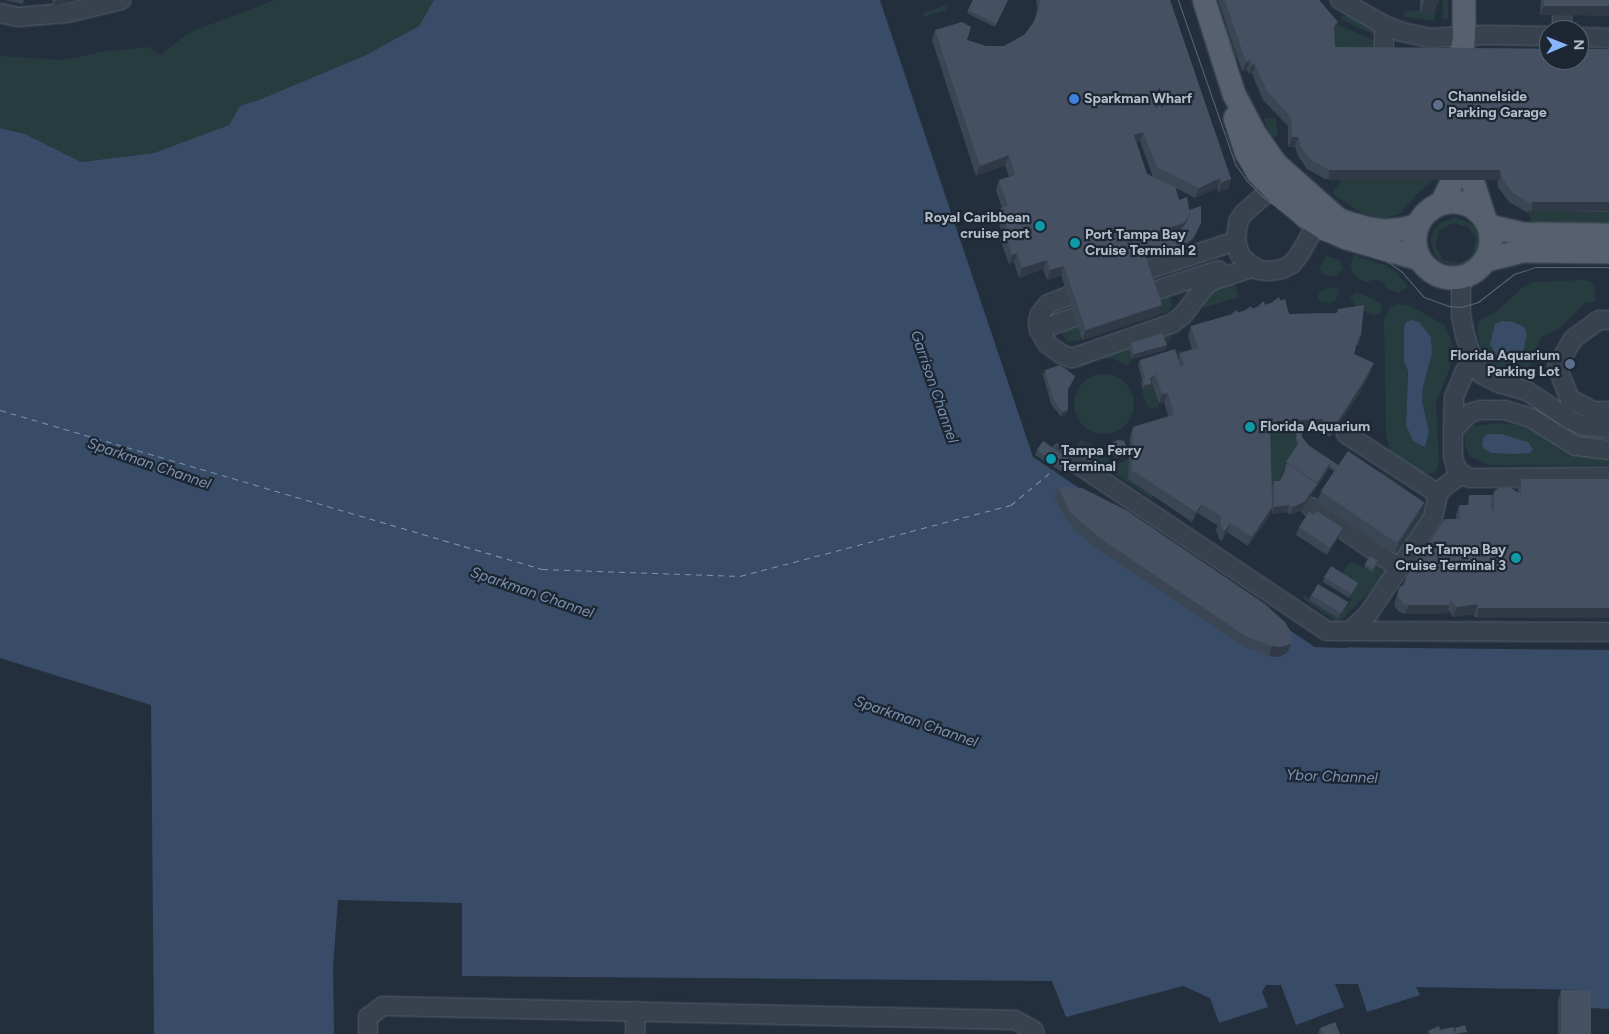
<!DOCTYPE html>
<html>
<head>
<meta charset="utf-8">
<style>
  body { margin:0 }
  #map { position:relative; width:1609px; height:1034px; overflow:hidden; background:#242f3e; font-family:Figtree,sans-serif }
  div>[style] { position:absolute }
  .green>* { inset:0; background:#263c3f }
  .round { border-radius:50% }
  .water>* { inset:0; background:#394c67 }
  .pier>* { inset:0; background:#242f3e }
  .ferry>* { height:1px; margin-top:-0.5px; transform-origin:0; background:repeating-linear-gradient(90deg,#7c92b1 0 6px,transparent 0 11px) }
  .roads { filter:drop-shadow(0 0 1px #565f6c) drop-shadow(0 0 1px #565f6c) }
  .minor>* { height:18px; margin:-9px; padding:0 9px; transform-origin:9px; border-radius:9px; background:#38414e }
  .major>* { height:22px; margin:-11px; padding:0 11px; transform-origin:11px; border-radius:11px; background:#56606e }
  .major>.ring { margin:-11px; padding:0; box-sizing:content-box; background:none; border:22px solid #56606e; border-radius:50% }
  .tram>* { height:1px; margin:-0.5px; padding:0 0.5px; transform-origin:0.5px; border-radius:0.5px; background:#5a6575 }
  .wall>* { inset:0; background:#3b4654 }
  .shaded-wall>* { inset:0; background:#303945; transform-origin:0 0 }
  .building>* { inset:0; background:#455162; transform-origin:0 0 }
  .dots>* { width:14px; height:14px; translate:-50% -50%; box-sizing:border-box; border:2px solid #1d2633; border-radius:50% }
  span { translate:-50% -50%; white-space:nowrap; text-align:center; line-height:1.15; -webkit-text-stroke:4.5px #1d2633; paint-order:stroke }
  .poi-label { font-size:14px; color:#b4bcc9; font-weight:700 }
  .left { translate:0 -50%; text-align:left }
  .right { translate:-100% -50%; text-align:right }
  .water-label { font-size:15px; color:#7c92b1; font-style:italic }
  .north { position:absolute; left:1539px; top:20px; width:50px; height:50px; box-sizing:border-box; background:#1d2633; border:1px solid #59626f; border-radius:50%; rotate:89deg; font-size:14px; font-weight:700; line-height:20px; text-align:center; color:#b4bcc9 }
  .north::after { content:''; display:block; margin:auto; width:18px; height:22px; background:#8ab4f8; clip-path:polygon(50% 0,100% 100%,50% 72%,0 100%) }
</style>
</head>
<body>
<div id="map">
  <div class="green">
    <i style="clip-path:polygon(275px 0,434px 0,419px 26px,364px 56px,259px 100px,241px 106px,229px 125px,154px 153px,81px 162px,25px 134px,0 128px,0 56px,63px 60px,107px 51px,148px 47px,160px 55px,190px 32px)"></i>
    <i style="clip-path:polygon(1442px 0,1448px 0,1448px 19px,1443px 19px)"></i>
    <i style="clip-path:polygon(947px 5px,946px 10px,924px 17px,923px 13px)"></i>
    <i style="clip-path:polygon(1436px 8px,1434px 21px,1405px 17px,1404px 12px)"></i>
    <i style="clip-path:polygon(1341px 16px,1348px 16px,1379px 33px,1374px 34px,1359px 28px,1343px 20px)"></i>
    <i style="clip-path:polygon(1332px 22px,1378px 42px,1378px 57px,1331px 56px)"></i>
    <i style="clip-path:polygon(1224px 24px,1226px 24px,1236px 52px,1238px 72px,1249px 103px,1244px 102px)"></i>
    <i style="clip-path:polygon(1264px 118px,1276px 118px,1278px 136px,1270px 136px)"></i>
    <i style="clip-path:polygon(1342px 179px,1435px 179px,1415px 196px,1400px 214px,1381px 219px,1358px 211px,1333px 194px,1334px 190px)"></i>
    <i style="clip-path:polygon(1528px 211px,1609px 212px,1609px 224px,1535px 223px,1531px 221px)"></i>
    <i style="clip-path:polygon(evenodd,1455px 217px,1472px 224px,1479px 234px,1481px 242px,1474px 258px,1467px 263px,1454px 266px,1442px 262px,1435px 256px,1430px 240px,1433px 231px,1440px 223px,1455px 217px,1453px 223px,1468px 227px,1476px 239px,1473px 253px,1468px 259px,1459px 263px,1443px 260px,1435px 246px,1439px 231px,1453px 223px)"></i>
    <i style="clip-path:polygon(1354px 255px,1387px 266px,1396px 272px,1408px 287px,1398px 293px,1386px 288px,1384px 284px,1377px 279px,1366px 282px,1357px 278px,1350px 267px)"></i>
    <i style="clip-path:polygon(1326px 256px,1340px 260px,1343px 268px,1337px 275px,1330px 277px,1323px 274px,1319px 269px)"></i>
    <i style="clip-path:polygon(1233px 279px,1239px 297px,1204px 308px,1202px 297px)"></i>
    <i style="clip-path:polygon(1583px 280px,1591px 282px,1595px 287px,1595px 302px,1586px 302px,1565px 323px,1553px 332px,1543px 336px,1532px 353px,1527px 381px,1492px 371px,1483px 362px,1477px 328px,1479px 321px,1496px 312px,1523px 287px,1533px 282px)"></i>
    <i style="clip-path:polygon(1328px 288px,1339px 289px,1336px 300px,1330px 303px,1317px 300px,1319px 293px)"></i>
    <i style="clip-path:polygon(1357px 292px,1379px 302px,1382px 309px,1380px 313px,1375px 315px,1357px 310px,1350px 296px)"></i>
    <i style="clip-path:polygon(1168px 294px,1171px 300px,1172px 306px,1168px 312px,1158px 315px,1152px 296px)"></i>
    <i style="clip-path:polygon(evenodd,1396px 304px,1408px 305px,1445px 325px,1454px 349px,1454px 357px,1436px 403px,1439px 461px,1436px 471px,1431px 474px,1421px 474px,1391px 454px,1386px 435px,1384px 320px,1390px 308px,1396px 304px,1431px 337px,1432px 353px,1423px 387px,1422px 401px,1429px 431px,1406px 425px,1408px 370px,1431px 337px)"></i>
    <i style="clip-path:polygon(1076px 322px,1082px 340px,1068px 342px,1063px 336px,1063px 329px)"></i>
    <i style="clip-path:polygon(1169px 330px,1175px 331px,1166px 346px,1129px 348px,1133px 359px,1127px 365px,1114px 359px,1103px 358px,1082px 367px,1043px 375px,1042px 377px,1041px 373px)"></i>
    <i style="clip-path:polygon(1182px 350px,1185px 360px,1152px 383px,1159px 407px,1152px 409px,1147px 405px,1142px 391px,1174px 352px)"></i>
    <i class="round" style="left:1074px;top:374px;width:60px;height:60px"></i>
    <i style="clip-path:polygon(1497px 423px,1525px 426px,1574px 453px,1609px 458px,1609px 466px,1489px 465px,1469px 456px,1465px 444px,1465px 432px,1472px 426px)"></i>
    <i style="clip-path:polygon(1273px 430px,1295px 430px,1296px 442px,1303px 452px,1284px 469px,1277px 489px,1268px 488px,1267px 437px)"></i>
    <i style="clip-path:polygon(1081px 440px,1094px 445px,1095px 457px,1106px 455px,1108px 460px,1118px 464px,1130px 458px,1128px 479px,1153px 495px,1151px 498px,1074px 447px)"></i>
    <i style="clip-path:polygon(1383px 472px,1425px 503px,1426px 512px,1400px 553px,1392px 555px,1367px 476px)"></i>
    <i style="clip-path:polygon(1351px 561px,1372px 572px,1377px 564px,1386px 573px,1380px 582px,1338px 623px,1303px 599px,1304px 595px,1339px 619px,1351px 598px,1339px 577px)"></i>
  </div>
  <div class="water">
    <i style="clip-path:polygon(434px 0,880px 0,1033px 457px,1315px 647px,1609px 650px,1609px 1009px,1591px 1008px,1589px 990px,1416px 987px,1420px 995px,1367px 1012px,1358px 984px,1335px 984px,1344px 1007px,1296px 1025px,1281px 985px,1266px 985px,1262px 992px,1268px 1007px,1219px 1023px,1210px 998px,1183px 986px,1066px 1017px,1052px 981px,462px 976px,462px 903px,338px 900px,333px 967px,334px 1034px,154px 1034px,151px 705px,0 658px,0 128px,25px 134px,81px 162px,154px 153px,229px 125px,240px 106px,259px 100px,364px 56px,419px 26px)"></i>
    <i style="clip-path:polygon(1412px 320px,1419px 322px,1431px 337px,1432px 353px,1423px 387px,1422px 401px,1429px 431px,1425px 447px,1413px 441px,1406px 425px,1408px 371px,1404px 361px,1404px 327px,1406px 322px)"></i>
    <i style="clip-path:polygon(1503px 321px,1513px 322px,1524px 327px,1527px 334px,1523px 351px,1515px 357px,1504px 360px,1497px 357px,1490px 344px,1495px 324px)"></i>
    <i style="clip-path:polygon(1487px 434px,1501px 434px,1528px 442px,1533px 449px,1530px 453px,1518px 454px,1492px 453px,1484px 449px,1482px 444px,1483px 438px)"></i>
  </div>
  <div class="pier">
    <i style="clip-path:polygon(880px 0,882px 0,1035px 455px,1315px 645px,1347px 645px,1347px 648px,1315px 647px,1033px 456px)"></i>
  </div>
  <div class="ferry">
    <i style="left:0;top:410px;width:565px;rotate:16.35deg"></i>
    <i style="left:542px;top:569px;width:198px;rotate:2deg"></i>
    <i style="left:740px;top:576px;width:280px;rotate:-14.7deg"></i>
    <i style="left:1011px;top:505px;width:55px;rotate:-39.8deg"></i>
  </div>
  <div class="roads">
    <div class="minor">
      <i style="left:1340px;top:0;width:51px;rotate:29.6deg"></i>
      <i style="left:1384px;top:25px;width:19px;rotate:21deg"></i>
      <i style="left:1402px;top:32px;width:30px;rotate:12deg"></i>
      <i style="left:1431px;top:38px;width:53px;rotate:-3.2deg"></i>
      <i style="left:1484px;top:35px;width:65px;rotate:0.9deg"></i>
      <i style="left:0;top:13px;width:18px;rotate:13deg"></i>
      <i style="left:18px;top:17px;width:49px;rotate:-4.7deg"></i>
      <i style="left:67px;top:13px;width:56px;rotate:-13.5deg"></i>
      <i style="left:1562px;top:15px;width:15px;rotate:90deg"></i>
      <i style="left:1579px;top:37px;width:30px;rotate:2deg"></i>
      <i style="left:1384px;top:57px;width:32px;rotate:-90deg"></i>
      <i style="left:1280px;top:181px;width:48px;rotate:138.4deg"></i>
      <i style="left:1244px;top:213px;width:11px;rotate:124deg"></i>
      <i style="left:1238px;top:222px;width:19px;rotate:96deg"></i>
      <i style="left:1236px;top:241px;width:15px;rotate:74deg"></i>
      <i style="left:1240px;top:255px;width:13px;rotate:45deg"></i>
      <i style="left:1249px;top:264px;width:12px;rotate:31deg"></i>
      <i style="left:1259px;top:270px;width:11px;rotate:5deg"></i>
      <i style="left:1270px;top:271px;width:12px;rotate:-9deg"></i>
      <i style="left:1282px;top:269px;width:11px;rotate:-27deg"></i>
      <i style="left:1292px;top:264px;width:11px;rotate:-52deg"></i>
      <i style="left:1299px;top:255px;width:36px;rotate:-60deg"></i>
      <i style="left:1144px;top:271px;width:97px;rotate:-18.1deg"></i>
      <i style="left:1461px;top:279px;width:36px;rotate:90deg"></i>
      <i style="left:1461px;top:315px;width:20px;rotate:79deg"></i>
      <i style="left:1465px;top:335px;width:28px;rotate:73deg"></i>
      <i style="left:1473px;top:362px;width:14px;rotate:56deg"></i>
      <i style="left:1481px;top:374px;width:20px;rotate:27deg"></i>
      <i style="left:1499px;top:383px;width:29px;rotate:16deg"></i>
      <i style="left:1527px;top:391px;width:52px;rotate:34deg"></i>
      <i style="left:1570px;top:420px;width:15px;rotate:23deg"></i>
      <i style="left:1584px;top:426px;width:25px;rotate:5deg"></i>
      <i style="left:1151px;top:292px;width:71px;rotate:-17.9deg"></i>
      <i style="left:1068px;top:296px;width:22px;rotate:158deg"></i>
      <i style="left:1048px;top:304px;width:13px;rotate:129deg"></i>
      <i style="left:1040px;top:314px;width:8px;rotate:104deg"></i>
      <i style="left:1038px;top:322px;width:8px;rotate:83deg"></i>
      <i style="left:1039px;top:330px;width:16px;rotate:60deg"></i>
      <i style="left:1047px;top:344px;width:19px;rotate:35deg"></i>
      <i style="left:1063px;top:355px;width:9px;rotate:18deg"></i>
      <i style="left:1072px;top:358px;width:107px;rotate:-19.1deg"></i>
      <i style="left:1173px;top:323px;width:13px;rotate:-39deg"></i>
      <i style="left:1183px;top:315px;width:34px;rotate:-53deg"></i>
      <i style="left:1203px;top:288px;width:11px;rotate:-38deg"></i>
      <i style="left:1212px;top:281px;width:44px;rotate:-18.4deg"></i>
      <i style="left:1609px;top:320px;width:10px;rotate:180deg"></i>
      <i style="left:1599px;top:320px;width:32px;rotate:144deg"></i>
      <i style="left:1573px;top:339px;width:32px;rotate:120deg"></i>
      <i style="left:1557px;top:367px;width:35px;rotate:68deg"></i>
      <i style="left:1570px;top:399px;width:27px;rotate:27deg"></i>
      <i style="left:1594px;top:411px;width:15px"></i>
      <i style="left:1039px;top:330px;width:37px;rotate:-20deg"></i>
      <i style="left:1453px;top:430px;width:33px;rotate:-88deg"></i>
      <i style="left:1454px;top:397px;width:30px;rotate:-67deg"></i>
      <i style="left:1466px;top:369px;width:10px;rotate:-45deg"></i>
      <i style="left:1346px;top:434px;width:110px;rotate:33.1deg"></i>
      <i style="left:1609px;top:450px;width:33px;rotate:-173deg"></i>
      <i style="left:1576px;top:446px;width:53px;rotate:-148.1deg"></i>
      <i style="left:1531px;top:418px;width:28px;rotate:-163deg"></i>
      <i style="left:1504px;top:410px;width:23px;rotate:180deg"></i>
      <i style="left:1481px;top:410px;width:11px;rotate:165deg"></i>
      <i style="left:1470px;top:413px;width:24px;rotate:135deg"></i>
      <i style="left:1453px;top:430px;width:26px;rotate:90deg"></i>
      <i style="left:1453px;top:456px;width:11px;rotate:75deg"></i>
      <i style="left:1456px;top:467px;width:9px;rotate:49deg"></i>
      <i style="left:1462px;top:474px;width:9px;rotate:27deg"></i>
      <i style="left:1470px;top:478px;width:139px;rotate:-0.4deg"></i>
      <i style="left:1061px;top:453px;width:320px;rotate:33.8deg"></i>
      <i style="left:1327px;top:631px;width:282px;rotate:0.2deg"></i>
      <i style="left:1311px;top:507px;width:107px;rotate:34.7deg"></i>
      <i style="left:1350px;top:631px;width:25px;rotate:-43deg"></i>
      <i style="left:1368px;top:614px;width:116px;rotate:-55.9deg"></i>
      <i style="left:1433px;top:518px;width:25px;rotate:-78deg"></i>
      <i style="left:1438px;top:494px;width:9px;rotate:-49deg"></i>
      <i style="left:1444px;top:487px;width:22px;rotate:-36deg"></i>
      <i style="left:368px;top:1034px;width:17px;rotate:-90deg"></i>
      <i style="left:368px;top:1017px;width:19px;rotate:-36deg"></i>
      <i style="left:383px;top:1006px;width:632px;rotate:1.27deg"></i>
      <i style="left:1015px;top:1020px;width:21px;rotate:29deg"></i>
      <i style="left:1033px;top:1030px;width:4px;rotate:63deg"></i>
      <i style="left:635px;top:1034px;width:23px;rotate:-88deg"></i>
    </div>
    <div class="major">
      <i style="left:1204px;top:0;width:99px;rotate:72.3deg"></i>
      <i style="left:1234px;top:94px;width:45px;rotate:62.3deg"></i>
      <i style="left:1255px;top:134px;width:37px;rotate:55deg"></i>
      <i style="left:1276px;top:164px;width:83px;rotate:41.6deg"></i>
      <i style="left:1338px;top:219px;width:8px;rotate:23deg"></i>
      <i style="left:1345px;top:222px;width:26px;rotate:16deg"></i>
      <i style="left:1370px;top:229px;width:14px;rotate:8deg"></i>
      <i style="left:1384px;top:231px;width:20px;rotate:-6deg"></i>
      <i style="left:1404px;top:229px;width:15px;rotate:-16deg"></i>
      <i style="left:1461px;top:58px;width:21px;rotate:-82deg"></i>
      <i style="left:1464px;top:37px;width:37px;rotate:-90deg"></i>
      <i style="left:1235px;top:118px;width:36px;rotate:72deg"></i>
      <i style="left:1246px;top:152px;width:24px;rotate:60deg"></i>
      <i style="left:1258px;top:173px;width:21px;rotate:47deg"></i>
      <i style="left:1272px;top:188px;width:45px;rotate:40.5deg"></i>
      <i style="left:1306px;top:217px;width:23px;rotate:31deg"></i>
      <i style="left:1326px;top:229px;width:22px;rotate:24deg"></i>
      <i style="left:1346px;top:238px;width:76px;rotate:16deg"></i>
      <i style="left:1472px;top:179px;width:40px;rotate:72deg"></i>
      <i class="ring" style="left:1415px;top:202px;width:54px;height:54px"></i>
      <i style="left:1442px;top:203px;width:26px;rotate:-65deg"></i>
      <i style="left:1489px;top:226px;width:35px;rotate:13deg"></i>
      <i style="left:1523px;top:234px;width:86px;rotate:0.7deg"></i>
      <i style="left:1487px;top:260px;width:36px;rotate:-14deg"></i>
      <i style="left:1522px;top:251px;width:87px;rotate:0.7deg"></i>
    </div>
  </div>
  <div class="tram">
    <i style="left:1178px;top:0;width:174px;rotate:70.8deg"></i>
    <i style="left:1235px;top:164px;width:19px;rotate:55deg"></i>
    <i style="left:1246px;top:180px;width:23px;rotate:45deg"></i>
    <i style="left:1262px;top:196px;width:73px;rotate:36.1deg"></i>
    <i style="left:1321px;top:239px;width:70px;rotate:18.4deg"></i>
    <i style="left:1387px;top:261px;width:19px;rotate:36deg"></i>
    <i style="left:1402px;top:272px;width:33px;rotate:49deg"></i>
    <i style="left:1424px;top:297px;width:27px;rotate:20deg"></i>
    <i style="left:1449px;top:306px;width:12px;rotate:5deg"></i>
    <i style="left:1461px;top:307px;width:18px;rotate:-16deg"></i>
    <i style="left:1478px;top:302px;width:46px;rotate:-37.9deg"></i>
    <i style="left:1514px;top:274px;width:23px;rotate:-18deg"></i>
    <i style="left:1536px;top:267px;width:73px"></i>
  </div>
  <div class="wall">
    <i style="clip-path:polygon(4px 0,24px 0,23px 4px)"></i>
    <i style="clip-path:polygon(52px 0,79px 0,54px 6px)"></i>
    <i style="clip-path:polygon(973px 0,1008px 0,995px 27px,967px 13px)"></i>
    <i style="clip-path:polygon(evenodd,1036px 0,1170px 0,1231px 179px,1228px 189px,1218px 192px,1217px 188px,1195px 198px,1176px 188px,1179px 200px,1201px 223px,1193px 239px,1186px 246px,1146px 259px,1162px 305px,1158px 315px,1082px 340px,1061px 275px,1047px 280px,1043px 269px,1019px 278px,1014px 262px,1009px 264px,1000px 239px,1002px 233px,997px 218px,1001px 208px,1002px 208px,996px 190px,999px 180px,1009px 177px,1005px 165px,976px 176px,932px 40px,935px 30px,986px 46px,1004px 46px,1024px 35px,1033px 23px,1036px 17px,1037px 7px,1036px 0,1140px 141px,1153px 177px,1147px 174px,1136px 142px,1140px 141px)"></i>
    <i style="clip-path:polygon(1218px 0,1319px 0,1334px 32px,1335px 47px,1609px 49px,1609px 212px,1529px 211px,1528px 213px,1509px 202px,1498px 187px,1497px 179px,1325px 179px,1307px 169px,1298px 156px,1295px 147px,1288px 147px,1288px 126px,1263px 100px,1252px 74px,1249px 74px,1247px 70px,1242px 71px)"></i>
    <i style="clip-path:polygon(1420px 0,1439px 0,1433px 14px,1420px 14px)"></i>
    <i style="clip-path:polygon(1541px 0,1609px 0,1540px 15px)"></i>
    <i style="clip-path:polygon(evenodd,1280px 301px,1289px 314px,1336px 313px,1338px 309px,1361px 335px,1358px 345px,1356px 345px,1354px 354px,1370px 373px,1359px 394px,1330px 437px,1318px 429px,1301px 429px,1302px 437px,1308px 445px,1338px 465px,1422px 512px,1395px 553px,1317px 502px,1321px 492px,1334px 471px,1329px 468px,1302px 510px,1290px 515px,1287px 512px,1272px 514px,1272px 509px,1269px 517px,1248px 546px,1227px 532px,1222px 541px,1219px 539px,1216px 529px,1218px 526px,1198px 513px,1192px 522px,1128px 479px,1130px 436px,1133px 427px,1168px 416px,1164px 402px,1159px 404px,1152px 383px,1152px 381px,1151px 382px,1151px 384px,1150px 388px,1143px 390px,1141px 384px,1142px 380px,1138px 365px,1140px 360px,1178px 359px,1180px 353px,1192px 349px,1188px 336px,1191px 326px,1280px 301px,1273px 430px,1295px 430px,1296px 442px,1298px 445px,1287px 462px,1284px 469px,1285px 470px,1280px 481px,1274px 481px,1272px 487px,1270px 433px,1273px 430px)"></i>
    <i style="clip-path:polygon(1131px 343px,1167px 345px,1165px 350px,1132px 359px,1129px 348px)"></i>
    <i style="clip-path:polygon(1045px 370px,1075px 376px,1073px 381px,1068px 390px,1066px 415px,1061px 417px,1051px 404px,1043px 375px)"></i>
    <i style="clip-path:polygon(1113px 442px,1127px 448px,1124px 455px,1117px 458px,1111px 454px)"></i>
    <i style="clip-path:polygon(1037px 450px,1069px 459px,1067px 464px,1062px 472px,1035px 455px)"></i>
    <i style="clip-path:polygon(1521px 479px,1609px 479px,1609px 617px,1474px 617px,1474px 614px,1453px 617px,1448px 610px,1446px 614px,1405px 614px,1399px 612px,1394px 606px,1396px 598px,1399px 588px,1403px 585px,1406px 577px,1456px 519px,1456px 515px,1459px 505px,1468px 505px,1469px 495px,1493px 495px,1494px 492px,1518px 492px,1518px 489px)"></i>
    <i style="clip-path:polygon(1058px 487px,1287px 653px,1279px 657px,1269px 656px,1243px 646px,1103px 553px,1079px 534px,1066px 520px,1054px 497px)"></i>
    <i style="clip-path:polygon(1314px 515px,1340px 535px,1327px 555px,1296px 535px,1299px 527px)"></i>
    <i style="clip-path:polygon(1377px 564px,1372px 572px,1364px 567px,1365px 565px)"></i>
    <i style="clip-path:polygon(1324px 577px,1358px 583px,1356px 588px,1349px 598px,1323px 582px)"></i>
    <i style="clip-path:polygon(1311px 595px,1348px 602px,1346px 607px,1339px 619px,1309px 600px)"></i>
    <i style="clip-path:polygon(1561px 990px,1591px 1034px,1558px 1034px,1558px 1000px)"></i>
    <i style="clip-path:polygon(1320px 1028px,1340px 1034px,1319px 1034px,1318px 1033px)"></i>
  </div>
  <div class="shaded-wall">
    <i style="clip-path:polygon(56px 0,79px 0,54px 6px)"></i>
    <i style="clip-path:polygon(1425px 0,1439px 0,1433px 14px,1420px 14px)"></i>
    <i style="clip-path:polygon(1544px 6px,1609px 6px,1609px 16px,1540px 15px)"></i>
    <i style="clip-path:polygon(1338px 22px,1335px 31px,1330px 36px,1334px 26px)"></i>
    <i style="clip-path:polygon(1250px 60px,1247px 70px,1242px 71px,1246px 62px)"></i>
    <i style="clip-path:polygon(1255px 64px,1252px 74px,1249px 74px,1252px 65px)"></i>
    <i style="clip-path:polygon(1143px 132px,1140px 141px,1130px 144px,1134px 135px)"></i>
    <i style="clip-path:polygon(1292px 137px,1298px 137px,1295px 147px,1288px 147px)"></i>
    <i style="clip-path:polygon(1009px 155px,1005px 165px,976px 176px,980px 166px)"></i>
    <i style="left:1329px;top:170px;width:171px;height:10px"></i>
    <i style="clip-path:polygon(1220px 178px,1217px 188px,1195px 198px,1199px 188px)"></i>
    <i style="clip-path:polygon(1231px 179px,1228px 189px,1218px 192px,1222px 182px)"></i>
    <i style="left:1532px;top:202px;width:77px;height:9px"></i>
    <i style="clip-path:polygon(1190px 214px,1186px 223px,1180px 232px,1137px 246px,1139px 237px)"></i>
    <i style="clip-path:polygon(1201px 223px,1193px 239px,1186px 246px,1140px 261px,1141px 258px)"></i>
    <i style="clip-path:polygon(1017px 253px,1014px 262px,1009px 264px,1012px 255px)"></i>
    <i style="clip-path:polygon(1047px 260px,1043px 269px,1019px 278px,1022px 268px)"></i>
    <i style="clip-path:polygon(1064px 266px,1061px 275px,1047px 280px,1050px 270px)"></i>
    <i style="clip-path:polygon(1162px 305px,1158px 315px,1082px 340px,1086px 330px)"></i>
    <i style="clip-path:polygon(1167px 345px,1165px 350px,1132px 359px,1134px 354px)"></i>
    <i style="clip-path:polygon(1374px 363px,1370px 373px,1359px 394px,1330px 437px,1334px 427px)"></i>
    <i style="clip-path:polygon(1154px 376px,1152px 381px,1148px 382px,1150px 378px)"></i>
    <i style="clip-path:polygon(1151px 384px,1150px 388px,1143px 390px,1145px 385px)"></i>
    <i style="clip-path:polygon(1168px 393px,1164px 402px,1159px 404px,1162px 394px)"></i>
    <i style="clip-path:polygon(1068px 410px,1066px 415px,1061px 417px,1062px 412px)"></i>
    <i style="clip-path:polygon(1322px 419px,1318px 429px,1296px 430px,1296px 427px,1295px 430px,1273px 430px,1267px 437px,1270px 427px,1277px 421px)"></i>
    <i style="clip-path:polygon(1125px 453px,1124px 455px,1117px 458px,1118px 456px)"></i>
    <i style="clip-path:polygon(1069px 459px,1067px 464px,1062px 472px,1064px 467px)"></i>
    <i style="clip-path:polygon(1331px 462px,1329px 469px,1315px 490px,1318px 483px)"></i>
    <i style="clip-path:polygon(1317px 484px,1314px 491px,1302px 510px,1290px 515px,1293px 507px)"></i>
    <i style="clip-path:polygon(1425px 502px,1422px 512px,1395px 553px,1398px 544px)"></i>
    <i style="clip-path:polygon(1202px 504px,1198px 513px,1192px 522px,1196px 512px)"></i>
    <i style="clip-path:polygon(1289px 505px,1287px 512px,1272px 514px,1274px 507px)"></i>
    <i style="clip-path:polygon(1272px 507px,1269px 517px,1248px 546px,1252px 537px)"></i>
    <i style="clip-path:polygon(1230px 523px,1227px 532px,1222px 541px,1225px 531px)"></i>
    <i style="clip-path:polygon(1343px 528px,1340px 535px,1327px 555px,1330px 548px)"></i>
    <i style="clip-path:polygon(1358px 583px,1356px 588px,1349px 598px,1351px 594px)"></i>
    <i style="clip-path:polygon(1451px 600px,1446px 614px,1405px 614px,1409px 605px)"></i>
    <i style="clip-path:polygon(1348px 602px,1346px 607px,1339px 619px,1340px 614px)"></i>
    <i style="clip-path:polygon(1478px 604px,1474px 614px,1453px 617px,1457px 607px)"></i>
    <i style="left:1478px;top:608px;width:131px;height:10px"></i>
    <i style="clip-path:polygon(1291px 644px,1287px 653px,1279px 657px,1269px 656px,1272px 646px)"></i>
  </div>
  <div class="building">
    <i style="clip-path:polygon(973px 0,1008px 0,996px 24px,968px 10px)"></i>
    <i style="clip-path:polygon(1040px 0,1170px 0,1231px 179px,1222px 182px,1220px 178px,1199px 188px,1157px 167px,1143px 132px,1134px 135px,1147px 174px,1175px 187px,1179px 200px,1187px 197px,1190px 214px,1184px 223px,1139px 237px,1162px 305px,1086px 330px,1064px 266px,1050px 270px,1047px 260px,1022px 268px,1017px 253px,1012px 255px,1004px 229px,1007px 228px,1001px 208px,1008px 206px,999px 180px,1015px 175px,1009px 155px,980px 166px,935px 30px,962px 22px,971px 27px,967px 40px,986px 46px,1004px 46px,1024px 35px,1033px 23px,1039px 9px)"></i>
    <i style="clip-path:polygon(1225px 0,1319px 0,1338px 22px,1334px 26px,1335px 47px,1549px 49px,1549px 60px,1579px 60px,1579px 49px,1609px 49px,1609px 202px,1532px 202px,1531px 204px,1512px 192px,1502px 178px,1500px 170px,1329px 170px,1310px 159px,1301px 147px,1298px 137px,1292px 137px,1291px 117px,1267px 91px,1255px 64px,1252px 65px,1250px 60px,1246px 62px)"></i>
    <i style="left:1544px;top:0;width:65px;height:6px"></i>
    <i style="clip-path:polygon(1201px 206px,1201px 223px,1194px 237px,1187px 243px,1146px 257px,1141px 243px,1181px 230px,1186px 223px,1190px 214px,1189px 210px)"></i>
    <i style="clip-path:polygon(1279px 297px,1280px 301px,1271px 303px)"></i>
    <i style="clip-path:polygon(1285px 299px,1289px 314px,1338px 313px,1338px 309px,1364px 305px,1361px 335px,1359px 335px,1354px 354px,1374px 363px,1362px 384px,1334px 427px,1322px 419px,1277px 421px,1270px 427px,1272px 507px,1252px 537px,1230px 523px,1225px 531px,1222px 529px,1220px 520px,1222px 517px,1202px 504px,1196px 512px,1132px 470px,1133px 427px,1174px 415px,1168px 393px,1162px 394px,1155px 373px,1184px 365px,1180px 353px,1198px 348px,1191px 326px)"></i>
    <i style="clip-path:polygon(1264px 301px,1265px 305px,1257px 307px)"></i>
    <i style="clip-path:polygon(1251px 306px,1252px 309px,1244px 311px)"></i>
    <i style="clip-path:polygon(1237px 310px,1238px 313px,1230px 315px)"></i>
    <i style="clip-path:polygon(1162px 333px,1167px 345px,1134px 354px,1131px 343px)"></i>
    <i style="clip-path:polygon(1175px 349px,1180px 366px,1155px 373px,1154px 376px,1150px 378px,1151px 384px,1145px 385px,1143px 379px,1145px 378px,1140px 360px)"></i>
    <i style="clip-path:polygon(1060px 365px,1075px 376px,1068px 389px,1068px 410px,1062px 412px,1053px 399px,1045px 370px)"></i>
    <i style="clip-path:polygon(1296px 427px,1301px 427px,1302px 437px,1308px 445px,1338px 465px,1336px 469px,1330px 466px,1331px 462px,1300px 441px,1299px 443px,1297px 439px)"></i>
    <i style="clip-path:polygon(1118px 440px,1124px 441px,1127px 448px,1125px 453px,1118px 456px,1112px 451px,1113px 442px)"></i>
    <i style="left:1043px;top:441px;width:32px;height:11px;rotate:35deg"></i>
    <i style="left:1300px;top:441px;width:37px;height:25px;rotate:34deg"></i>
    <i style="left:1348px;top:451px;width:92px;height:49px;rotate:34deg"></i>
    <i style="clip-path:polygon(1288px 464px,1317px 484px,1304px 502px,1293px 507px,1289px 505px,1274px 507px,1274px 481px,1280px 481px)"></i>
    <i style="clip-path:polygon(1521px 479px,1609px 479px,1609px 608px,1478px 608px,1478px 604px,1457px 607px,1451px 600px,1449px 605px,1409px 605px,1403px 603px,1398px 596px,1399px 588px,1405px 584px,1406px 577px,1445px 519px,1460px 519px,1459px 505px,1471px 505px,1471px 511px,1494px 511px,1494px 492px,1498px 488px,1511px 488px,1521px 494px)"></i>
    <i style="clip-path:polygon(1058px 487px,1082px 488px,1126px 510px,1265px 604px,1285px 622px,1292px 634px,1291px 644px,1282px 647px,1272px 646px,1247px 637px,1107px 543px,1083px 524px,1069px 511px)"></i>
    <i style="clip-path:polygon(1469px 495px,1493px 495px,1491px 499px,1491px 511px,1471px 511px,1471px 505px,1469px 505px)"></i>
    <i style="clip-path:polygon(1317px 511px,1343px 528px,1330px 548px,1299px 527px,1309px 512px,1314px 515px)"></i>
    <i style="left:1370px;top:556px;width:9px;height:10px;rotate:32deg"></i>
    <i style="left:1331px;top:566px;width:32px;height:13px;rotate:32deg"></i>
    <i style="left:1318px;top:584px;width:35px;height:13px;rotate:31deg"></i>
    <i style="left:1561px;top:990px;width:30px;height:44px"></i>
    <i style="clip-path:polygon(1335px 1022px,1340px 1034px,1323px 1034px,1320px 1028px)"></i>
    <i style="clip-path:polygon(1465px 1025px,1467px 1032px,1456px 1034px,1455px 1028px)"></i>
    <i style="clip-path:polygon(1439px 1026px,1440px 1030px,1453px 1027px,1456px 1034px,1429px 1034px,1428px 1031px)"></i>
  </div>
  <div class="dots">
    <i style="left:1074px;top:99px;background:#3f7fe0"></i>
    <i style="left:1438px;top:105px;background:#5c6f8a"></i>
    <i style="left:1040px;top:226px;background:#0f9aa8"></i>
    <i style="left:1075px;top:243px;background:#0f9aa8"></i>
    <i style="left:1570px;top:364px;background:#5c6f8a"></i>
    <i style="left:1250px;top:427px;background:#0f9aa8"></i>
    <i style="left:1051px;top:459px;background:#0f9aa8"></i>
    <i style="left:1516px;top:558px;background:#0f9aa8"></i>
  </div>
  <div class="poi-label">
    <span class="left" style="left:1448px;top:105px">Channelside<br>Parking Garage</span>
    <span class="left" style="left:1084px;top:99px">Sparkman Wharf</span>
    <span class="right" style="left:1030px;top:226px">Royal Caribbean<br>cruise port</span>
    <span class="left" style="left:1085px;top:243px">Port Tampa Bay<br>Cruise Terminal 2</span>
    <span class="right" style="left:1560px;top:364px">Florida Aquarium<br>Parking Lot</span>
    <span class="left" style="left:1260px;top:427px">Florida Aquarium</span>
    <span class="left" style="left:1061px;top:459px">Tampa Ferry<br>Terminal</span>
    <span class="right" style="left:1506px;top:558px">Port Tampa Bay<br>Cruise Terminal 3</span>
  </div>
  <div class="water-label">
    <span style="left:934px;top:387px;rotate:71deg">Garrison Channel</span>
    <span style="left:149px;top:464px;rotate:19deg">Sparkman Channel</span>
    <span style="left:532px;top:593px;rotate:19deg">Sparkman Channel</span>
    <span style="left:916px;top:722px;rotate:19deg">Sparkman Channel</span>
    <span style="left:1332px;top:777px;rotate:2deg">Ybor Channel</span>
  </div>
  <div class="north">N</div>
</div>
</body>
</html>
